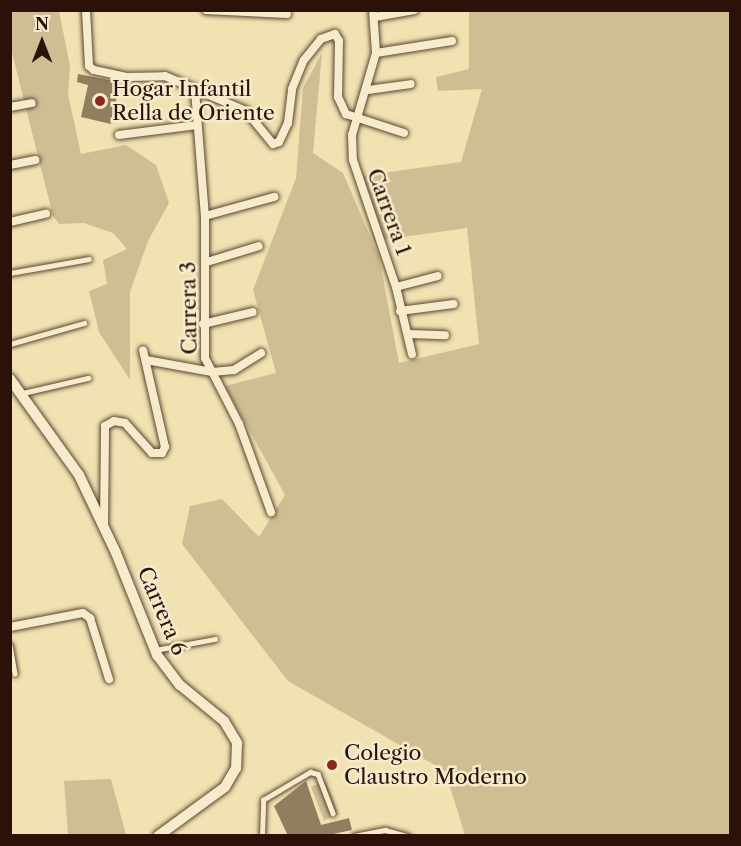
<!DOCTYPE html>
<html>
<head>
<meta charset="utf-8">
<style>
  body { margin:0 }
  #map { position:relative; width:741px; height:846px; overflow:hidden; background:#f1e2b1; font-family:"Libre Caslon Text",serif }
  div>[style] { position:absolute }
  .green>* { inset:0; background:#cfbe94; transform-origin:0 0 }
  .building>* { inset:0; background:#927e5f }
  .roads { filter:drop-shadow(0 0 2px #5c4532) drop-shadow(0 0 2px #5c4532) }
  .service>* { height:4.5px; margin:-2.25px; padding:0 2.25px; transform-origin:2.25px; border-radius:2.25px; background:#f6eccc }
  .minor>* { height:8px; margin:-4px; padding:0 4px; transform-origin:4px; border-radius:4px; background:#f6eccc }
  .tertiary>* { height:10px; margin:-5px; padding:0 5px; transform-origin:5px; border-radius:5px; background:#f6eccc }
  .dots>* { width:16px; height:16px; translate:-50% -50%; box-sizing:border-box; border:3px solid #f6eccc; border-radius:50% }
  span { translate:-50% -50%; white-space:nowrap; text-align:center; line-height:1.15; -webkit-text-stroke:5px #f6eccc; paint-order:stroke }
  .poi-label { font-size:21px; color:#2b1107 }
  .left { translate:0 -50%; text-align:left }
  .street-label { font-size:21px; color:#2b1107 }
  .frame { position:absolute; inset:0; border:12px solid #2b1107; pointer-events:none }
  .north { position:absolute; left:12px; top:12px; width:60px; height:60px; -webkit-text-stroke:4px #f6eccc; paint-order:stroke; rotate:0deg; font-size:16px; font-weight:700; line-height:24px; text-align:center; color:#2b1107 }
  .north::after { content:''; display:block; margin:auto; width:21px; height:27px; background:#2b1107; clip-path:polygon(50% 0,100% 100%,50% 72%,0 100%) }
</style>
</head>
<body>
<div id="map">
  <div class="green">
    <i style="clip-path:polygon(10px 11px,59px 11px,70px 66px,68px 94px,81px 154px,126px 145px,156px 165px,169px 203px,148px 241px,130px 292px,130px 380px,99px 332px,89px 291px,107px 284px,103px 260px,127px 249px,113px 233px,84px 223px,59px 224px,53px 216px,11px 49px)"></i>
    <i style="clip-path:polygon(469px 11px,730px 11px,730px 835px,465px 835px,445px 771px,288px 681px,182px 544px,190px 506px,222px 499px,259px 537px,285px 495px,225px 386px,276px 373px,253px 290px,296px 178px,303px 88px,322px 53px,313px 153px,343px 173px,379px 257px,399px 363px,479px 344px,467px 228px,374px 241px,361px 176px,461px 162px,482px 89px,438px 91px,436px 77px,469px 69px)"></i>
    <i style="clip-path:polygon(111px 779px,126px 835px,68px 835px,64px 781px)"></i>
    <i style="left:326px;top:781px;width:36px;height:16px;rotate:69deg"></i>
  </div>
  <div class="building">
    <i style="clip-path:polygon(78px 74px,120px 82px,111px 124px,81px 117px,88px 85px,77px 82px)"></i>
    <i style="clip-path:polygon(306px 781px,321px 825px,349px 818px,352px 830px,324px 836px,288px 836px,274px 806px)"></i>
  </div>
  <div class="roads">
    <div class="service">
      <i style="left:10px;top:273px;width:80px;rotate:-10deg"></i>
      <i style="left:10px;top:344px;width:77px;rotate:-15.8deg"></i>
      <i style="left:23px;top:393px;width:67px;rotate:-13deg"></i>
      <i style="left:10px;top:645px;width:29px;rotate:80deg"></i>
      <i style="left:155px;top:650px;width:61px;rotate:-10.4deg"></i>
      <i style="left:262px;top:836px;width:36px;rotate:-88deg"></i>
      <i style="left:263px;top:800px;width:55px;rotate:-30.8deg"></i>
      <i style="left:310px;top:772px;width:8px;rotate:14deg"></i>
      <i style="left:318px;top:774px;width:42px;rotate:69deg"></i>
      <i style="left:354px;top:836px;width:32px;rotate:-11deg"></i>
      <i style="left:385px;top:830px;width:24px;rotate:15deg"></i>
    </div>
    <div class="minor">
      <i style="left:86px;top:10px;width:56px;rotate:86.9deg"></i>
      <i style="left:89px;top:66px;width:6px;rotate:39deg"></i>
      <i style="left:94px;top:70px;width:33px;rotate:12deg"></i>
      <i style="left:126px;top:77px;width:39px;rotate:-1deg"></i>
      <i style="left:165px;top:76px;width:88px;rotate:23.4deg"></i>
      <i style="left:246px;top:111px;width:43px;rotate:50.7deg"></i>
      <i style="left:273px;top:144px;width:6px;rotate:-18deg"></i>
      <i style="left:279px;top:142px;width:21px;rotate:-65deg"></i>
      <i style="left:288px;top:123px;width:34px;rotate:-83deg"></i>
      <i style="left:292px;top:89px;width:31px;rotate:-68deg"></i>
      <i style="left:304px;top:60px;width:27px;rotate:-51deg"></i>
      <i style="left:321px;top:39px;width:15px;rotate:-20deg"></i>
      <i style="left:335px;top:34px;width:8px;rotate:60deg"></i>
      <i style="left:339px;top:41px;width:56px;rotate:91deg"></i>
      <i style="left:338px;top:97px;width:19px;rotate:65deg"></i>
      <i style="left:346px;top:114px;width:61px;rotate:18.1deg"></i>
      <i style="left:206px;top:10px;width:81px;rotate:2.8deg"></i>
      <i style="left:373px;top:10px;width:43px;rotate:86deg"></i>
      <i style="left:376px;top:53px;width:85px;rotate:106.3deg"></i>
      <i style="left:352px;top:135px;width:25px;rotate:88deg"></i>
      <i style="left:353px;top:160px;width:134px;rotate:71.3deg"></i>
      <i style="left:396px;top:287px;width:69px;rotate:76.6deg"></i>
      <i style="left:375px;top:17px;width:40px;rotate:-10deg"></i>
      <i style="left:376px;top:53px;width:77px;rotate:-9deg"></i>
      <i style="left:195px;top:90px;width:126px;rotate:85.5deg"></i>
      <i style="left:205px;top:216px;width:142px;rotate:90deg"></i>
      <i style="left:205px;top:358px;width:74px;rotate:62.7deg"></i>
      <i style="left:239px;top:424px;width:94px;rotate:70deg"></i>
      <i style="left:368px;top:90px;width:43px;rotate:-7.9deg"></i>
      <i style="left:10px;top:107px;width:22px;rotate:-10deg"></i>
      <i style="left:119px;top:135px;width:79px;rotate:-7.3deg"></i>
      <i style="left:10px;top:165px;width:26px;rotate:-11deg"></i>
      <i style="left:205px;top:216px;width:72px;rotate:-15.4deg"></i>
      <i style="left:10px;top:222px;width:37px;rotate:-13deg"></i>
      <i style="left:207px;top:262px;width:54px;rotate:-17.1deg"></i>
      <i style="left:396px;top:287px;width:43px;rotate:-14.7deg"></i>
      <i style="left:400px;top:311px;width:54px;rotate:-7.4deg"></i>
      <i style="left:203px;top:324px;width:51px;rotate:-13.5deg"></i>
      <i style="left:409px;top:334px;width:36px;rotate:2deg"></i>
      <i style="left:146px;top:360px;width:67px;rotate:10.3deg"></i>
      <i style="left:212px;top:372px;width:22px;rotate:-5deg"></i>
      <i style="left:234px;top:370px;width:32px;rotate:-32deg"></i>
      <i style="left:104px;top:527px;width:101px;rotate:-89.4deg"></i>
      <i style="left:105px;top:426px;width:10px;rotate:-29deg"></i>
      <i style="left:114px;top:421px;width:11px;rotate:10deg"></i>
      <i style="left:125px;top:423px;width:40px;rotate:48deg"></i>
      <i style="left:152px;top:453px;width:10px"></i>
      <i style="left:162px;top:453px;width:7px;rotate:-63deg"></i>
      <i style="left:165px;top:447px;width:99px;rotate:-102.8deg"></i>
      <i style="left:10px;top:627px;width:74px;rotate:-10.9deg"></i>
      <i style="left:83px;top:613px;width:9px;rotate:36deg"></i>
      <i style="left:90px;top:618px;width:64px;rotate:72.7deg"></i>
    </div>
    <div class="tertiary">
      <i style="left:10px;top:379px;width:118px;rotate:54.3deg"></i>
      <i style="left:79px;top:475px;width:86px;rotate:64.6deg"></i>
      <i style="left:116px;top:553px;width:110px;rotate:68.1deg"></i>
      <i style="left:157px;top:655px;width:38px;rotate:53deg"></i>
      <i style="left:180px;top:685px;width:57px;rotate:39.3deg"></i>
      <i style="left:224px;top:721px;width:26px;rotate:59deg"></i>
      <i style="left:237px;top:743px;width:25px;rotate:92deg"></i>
      <i style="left:236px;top:768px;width:22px;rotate:120deg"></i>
      <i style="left:225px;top:787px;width:83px;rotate:143.8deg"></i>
    </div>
  </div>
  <div class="dots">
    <i style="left:100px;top:101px;background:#8f2418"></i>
    <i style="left:332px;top:765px;background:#8f2418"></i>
  </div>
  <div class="poi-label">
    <span class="left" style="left:112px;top:101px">Hogar Infantil<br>Rella de Oriente</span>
    <span class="left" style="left:344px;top:765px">Colegio<br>Claustro Moderno</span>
  </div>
  <div class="street-label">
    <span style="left:389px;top:212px;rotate:70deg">Carrera 1</span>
    <span style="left:189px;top:308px;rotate:-91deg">Carrera 3</span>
    <span style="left:162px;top:611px;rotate:67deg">Carrera 6</span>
  </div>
  <div class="frame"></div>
  <div class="north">N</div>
</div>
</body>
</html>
